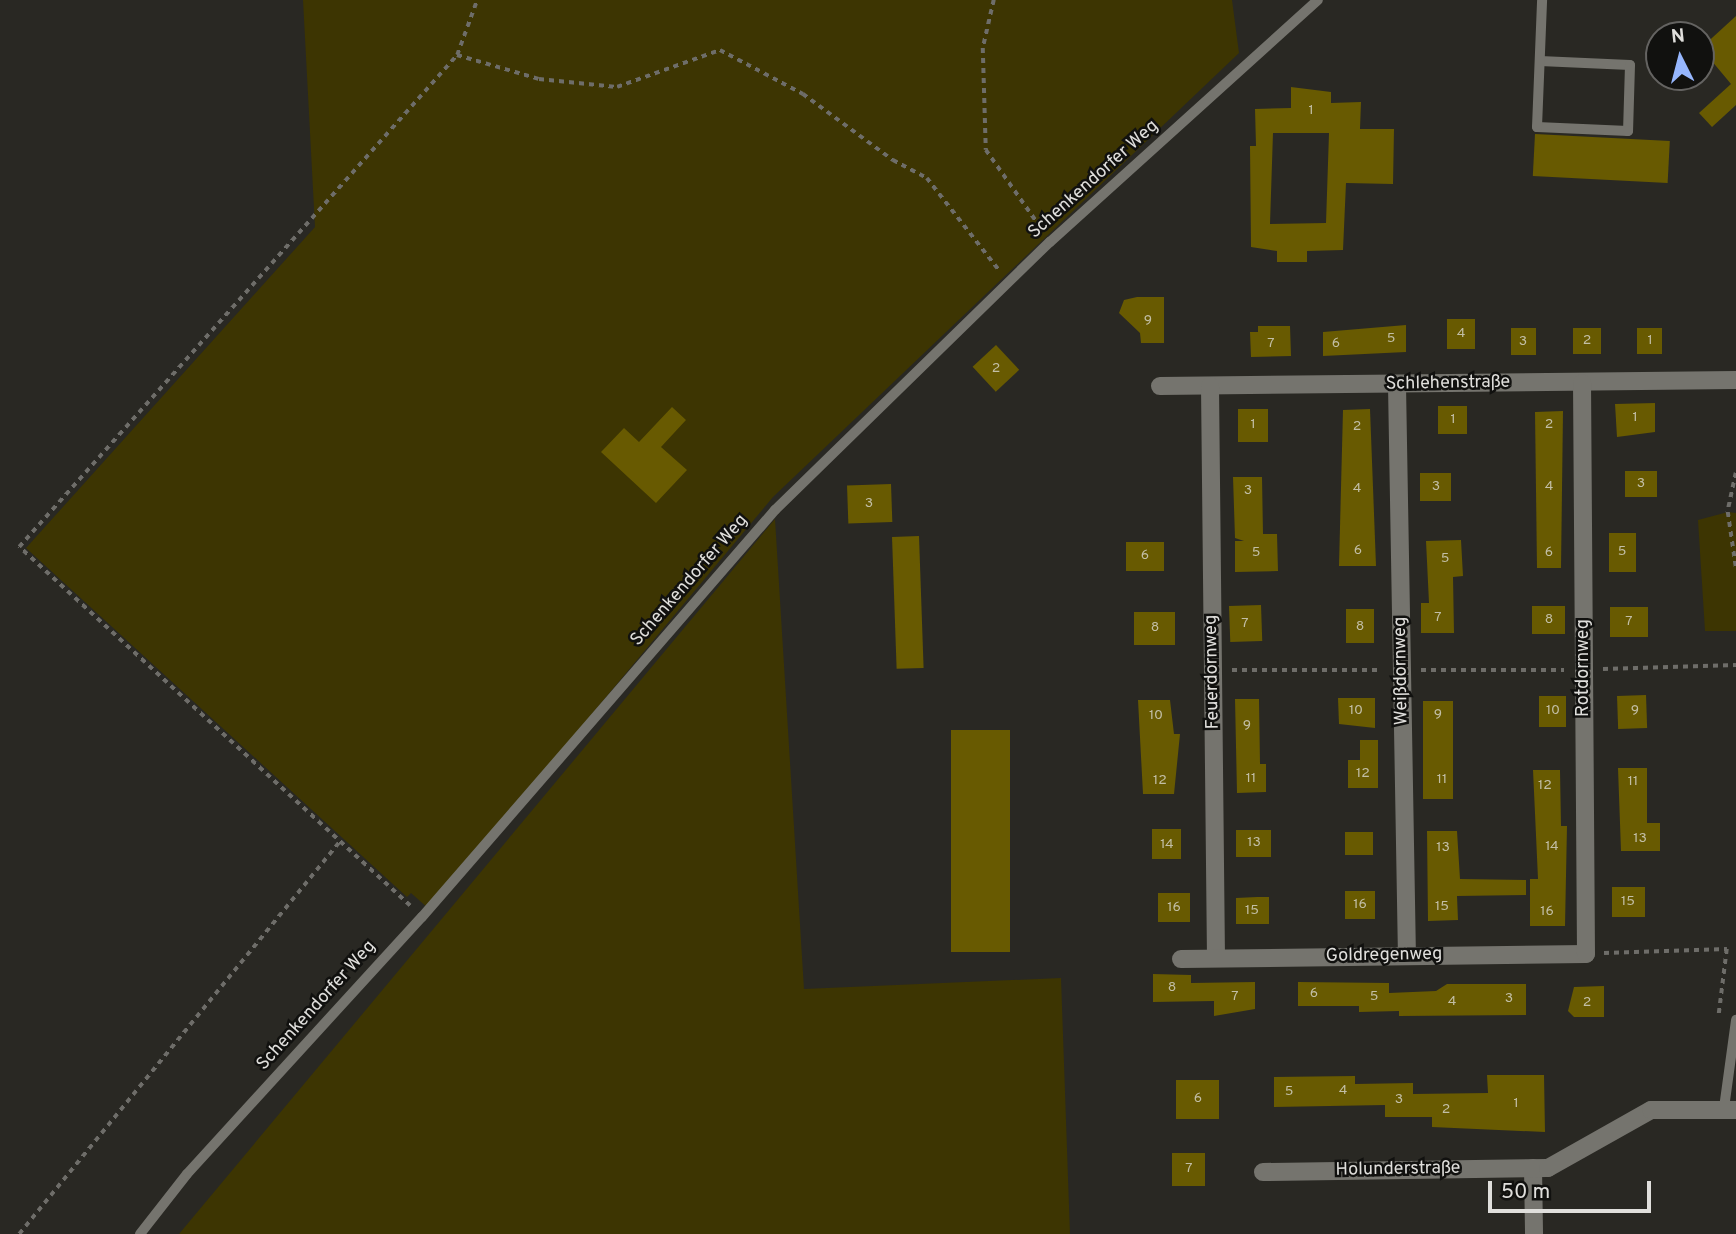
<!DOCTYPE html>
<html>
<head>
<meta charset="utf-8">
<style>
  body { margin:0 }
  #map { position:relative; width:1736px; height:1234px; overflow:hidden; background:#292823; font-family:Overpass,sans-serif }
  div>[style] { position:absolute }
  .green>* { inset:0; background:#3d3502 }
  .building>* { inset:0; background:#685a01; transform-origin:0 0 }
  .path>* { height:3.5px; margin-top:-1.75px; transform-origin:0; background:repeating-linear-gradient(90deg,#6e6d69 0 5px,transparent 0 10px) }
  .service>* { height:10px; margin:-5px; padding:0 5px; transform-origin:5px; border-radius:5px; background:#75746e }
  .minor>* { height:18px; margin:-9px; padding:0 9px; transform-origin:9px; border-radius:9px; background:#75746e }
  span { translate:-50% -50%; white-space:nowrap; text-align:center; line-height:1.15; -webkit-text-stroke:5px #11110f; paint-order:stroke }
  .number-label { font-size:14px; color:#c2bea5 }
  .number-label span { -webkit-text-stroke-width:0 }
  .street-label { font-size:18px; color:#e0dfdc }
  .north { position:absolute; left:1645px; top:21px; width:70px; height:70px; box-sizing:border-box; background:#11110f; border:2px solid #646361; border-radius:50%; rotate:354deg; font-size:19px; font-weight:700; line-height:28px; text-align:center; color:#e0dfdc }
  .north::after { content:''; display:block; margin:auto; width:24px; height:32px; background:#96b6fd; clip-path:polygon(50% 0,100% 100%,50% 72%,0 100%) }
  .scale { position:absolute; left:1488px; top:1181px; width:163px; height:32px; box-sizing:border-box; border:4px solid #e0dfdc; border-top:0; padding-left:9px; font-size:21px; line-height:24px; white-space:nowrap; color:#e0dfdc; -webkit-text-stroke:5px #11110f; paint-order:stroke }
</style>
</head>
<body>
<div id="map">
  <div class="green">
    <i style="clip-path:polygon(303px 0,1232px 0,1239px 53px,773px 497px,429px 909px,411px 893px,407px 897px,26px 548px,315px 227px)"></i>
    <i style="clip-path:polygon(1728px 512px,1736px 513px,1736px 631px,1705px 631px,1698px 520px)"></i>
    <i style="clip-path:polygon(775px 519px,804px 989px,1061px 978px,1070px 1234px,179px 1234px)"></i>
  </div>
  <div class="building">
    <i style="clip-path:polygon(1736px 16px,1736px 105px,1712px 127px,1699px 113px,1731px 84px,1701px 48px)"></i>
    <i style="clip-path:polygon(evenodd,1291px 87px,1331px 92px,1331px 103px,1361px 102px,1360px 129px,1394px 129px,1393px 184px,1346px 183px,1343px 250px,1307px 251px,1307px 262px,1277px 262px,1277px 251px,1251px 247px,1250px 146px,1256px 146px,1255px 109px,1291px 108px,1291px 87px,1273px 133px,1329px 133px,1326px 223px,1270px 224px,1273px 133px)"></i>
    <i style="left:1535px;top:134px;width:135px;height:42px;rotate:3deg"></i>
    <i style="clip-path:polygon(1137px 297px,1164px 297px,1164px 343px,1141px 343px,1140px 333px,1119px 313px,1124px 300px)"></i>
    <i style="left:1475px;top:319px;width:30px;height:28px;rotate:90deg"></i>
    <i style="clip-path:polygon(1406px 325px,1406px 352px,1323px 356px,1323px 332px)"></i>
    <i style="clip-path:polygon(1258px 326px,1290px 326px,1291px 356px,1251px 357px,1250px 332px,1258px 332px)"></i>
    <i style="left:1511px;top:328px;width:25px;height:27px"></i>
    <i style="left:1601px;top:328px;width:26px;height:28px;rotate:90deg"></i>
    <i style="left:1637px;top:328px;width:25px;height:26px"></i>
    <i style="left:996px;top:345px;width:34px;height:32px;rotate:47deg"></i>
    <i style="clip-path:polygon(1655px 403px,1655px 432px,1617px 437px,1615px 404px)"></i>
    <i style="left:1438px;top:406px;width:29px;height:28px"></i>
    <i style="clip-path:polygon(672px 407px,686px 420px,661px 447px,687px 470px,656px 503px,601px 452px,624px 428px,639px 442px)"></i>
    <i style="left:1238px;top:409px;width:30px;height:33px"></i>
    <i style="clip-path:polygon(1370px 409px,1376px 566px,1339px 566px,1343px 410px)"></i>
    <i style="clip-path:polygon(1563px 411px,1561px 568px,1537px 568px,1535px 412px)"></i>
    <i style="left:1625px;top:471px;width:32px;height:26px"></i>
    <i style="left:1420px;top:473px;width:31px;height:28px"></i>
    <i style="clip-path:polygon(1233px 477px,1262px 477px,1263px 534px,1277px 534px,1278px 571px,1235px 572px,1235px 541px,1244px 541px,1235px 538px)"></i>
    <i style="left:891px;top:484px;width:38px;height:44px;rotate:88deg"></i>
    <i style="left:1609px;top:533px;width:27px;height:39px"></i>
    <i style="left:919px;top:536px;width:132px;height:27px;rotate:88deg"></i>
    <i style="clip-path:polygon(1461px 540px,1463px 576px,1453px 577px,1454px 633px,1421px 633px,1421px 603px,1429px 603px,1426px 541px)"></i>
    <i style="left:1126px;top:542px;width:38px;height:29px"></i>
    <i style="left:1261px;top:605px;width:36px;height:32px;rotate:88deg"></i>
    <i style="left:1532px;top:606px;width:33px;height:28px"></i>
    <i style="left:1610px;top:607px;width:38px;height:30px"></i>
    <i style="left:1346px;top:609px;width:28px;height:34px"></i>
    <i style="left:1134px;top:612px;width:41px;height:33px"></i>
    <i style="left:1646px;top:695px;width:33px;height:29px;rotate:88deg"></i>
    <i style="left:1539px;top:696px;width:27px;height:31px"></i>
    <i style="clip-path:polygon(1338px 698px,1375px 698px,1375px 728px,1339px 724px)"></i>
    <i style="clip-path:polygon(1235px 699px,1259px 699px,1260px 764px,1266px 764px,1266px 792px,1237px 793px)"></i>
    <i style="clip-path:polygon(1138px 700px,1170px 700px,1174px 734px,1180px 734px,1174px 794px,1143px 794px)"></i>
    <i style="left:1423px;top:701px;width:30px;height:98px"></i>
    <i style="left:951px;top:730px;width:59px;height:222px"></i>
    <i style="clip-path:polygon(1360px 740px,1378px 740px,1378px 788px,1348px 788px,1348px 760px,1360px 760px)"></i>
    <i style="clip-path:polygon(1618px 768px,1647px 768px,1647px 823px,1660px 823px,1660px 851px,1621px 851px)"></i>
    <i style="clip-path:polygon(1533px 770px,1560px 770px,1561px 826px,1567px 826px,1565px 926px,1530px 926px,1530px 879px,1538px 879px)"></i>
    <i style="left:1181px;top:829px;width:30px;height:29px;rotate:90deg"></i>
    <i style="left:1236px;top:830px;width:35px;height:27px"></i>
    <i style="clip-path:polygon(1427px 831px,1457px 831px,1460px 879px,1526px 880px,1526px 895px,1457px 896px,1458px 920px,1428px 921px)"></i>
    <i style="left:1345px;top:832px;width:28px;height:23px"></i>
    <i style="left:1645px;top:887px;width:30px;height:33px;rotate:90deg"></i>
    <i style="left:1345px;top:891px;width:30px;height:28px"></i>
    <i style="left:1158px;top:893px;width:32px;height:29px"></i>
    <i style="clip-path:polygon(1257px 897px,1269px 897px,1269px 924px,1236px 924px,1236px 898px)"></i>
    <i style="clip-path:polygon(1153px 974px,1191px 975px,1191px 983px,1255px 982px,1255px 1009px,1214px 1016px,1214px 1001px,1153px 1002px)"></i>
    <i style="clip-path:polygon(1298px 982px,1389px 983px,1389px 993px,1436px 991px,1447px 984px,1526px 984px,1526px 1015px,1399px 1016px,1399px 1011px,1359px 1012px,1359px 1006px,1298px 1006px)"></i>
    <i style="clip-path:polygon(1604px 986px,1604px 1017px,1574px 1017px,1568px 1011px,1574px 987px)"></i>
    <i style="clip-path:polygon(1487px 1075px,1544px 1075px,1545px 1132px,1432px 1127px,1432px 1117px,1385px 1117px,1385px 1105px,1274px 1107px,1274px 1077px,1355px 1076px,1355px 1084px,1413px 1083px,1413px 1094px,1488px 1093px)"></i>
    <i style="left:1176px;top:1080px;width:43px;height:39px"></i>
    <i style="left:1172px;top:1153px;width:33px;height:33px"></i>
  </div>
  <div class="path">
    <i style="left:994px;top:0;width:49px;rotate:102.9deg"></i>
    <i style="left:983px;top:48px;width:102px;rotate:88.3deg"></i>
    <i style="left:986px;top:150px;width:95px;rotate:54.8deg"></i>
    <i style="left:457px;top:55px;width:85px;rotate:16.3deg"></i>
    <i style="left:539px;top:79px;width:78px;rotate:5.9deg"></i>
    <i style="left:617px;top:87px;width:109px;rotate:-19.8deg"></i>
    <i style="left:720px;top:50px;width:94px;rotate:27.9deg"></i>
    <i style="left:803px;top:94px;width:112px;rotate:36.3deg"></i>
    <i style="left:893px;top:160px;width:38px;rotate:28deg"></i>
    <i style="left:927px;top:178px;width:117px;rotate:52deg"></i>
    <i style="left:1736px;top:473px;width:40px;rotate:102deg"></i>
    <i style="left:1728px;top:512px;width:56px;rotate:81.7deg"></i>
    <i style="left:1603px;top:669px;width:133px;rotate:-1.7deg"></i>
    <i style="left:1232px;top:670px;width:150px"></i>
    <i style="left:1421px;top:670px;width:143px"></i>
    <i style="left:410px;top:906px;width:531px;rotate:-137.44deg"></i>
    <i style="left:19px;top:547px;width:659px;rotate:-48.32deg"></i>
    <i style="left:457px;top:55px;width:59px;rotate:-70deg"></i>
    <i style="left:1604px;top:953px;width:123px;rotate:-1.9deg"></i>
    <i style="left:1727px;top:949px;width:65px;rotate:97deg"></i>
    <i style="left:19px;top:1234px;width:509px;rotate:-50.74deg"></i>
  </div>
  <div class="service">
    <i style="left:1540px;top:61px;width:90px;rotate:2.5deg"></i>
    <i style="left:1630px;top:65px;width:66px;rotate:91.7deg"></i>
    <i style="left:1628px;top:131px;width:91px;rotate:-177.5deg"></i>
    <i style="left:1537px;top:127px;width:127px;rotate:-87.7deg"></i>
    <i style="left:1724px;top:1108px;width:89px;rotate:-82.2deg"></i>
    <i style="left:140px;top:1234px;width:76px;rotate:-51.9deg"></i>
    <i style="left:187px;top:1174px;width:348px;rotate:-47.6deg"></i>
    <i style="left:422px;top:917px;width:539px;rotate:-49.06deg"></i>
    <i style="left:775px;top:510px;width:384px;rotate:-44.3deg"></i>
    <i style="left:1050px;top:242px;width:361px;rotate:-42.1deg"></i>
  </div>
  <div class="minor">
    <i style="left:1397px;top:385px;width:571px;rotate:89deg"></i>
    <i style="left:1160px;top:386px;width:576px;rotate:-0.6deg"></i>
    <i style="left:1210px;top:386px;width:572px;rotate:89.4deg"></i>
    <i style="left:1181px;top:959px;width:405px;rotate:-0.7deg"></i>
    <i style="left:1586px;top:954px;width:571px;rotate:-90.4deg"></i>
    <i style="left:1533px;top:1168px;width:66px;rotate:89.1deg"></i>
    <i style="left:1263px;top:1172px;width:285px;rotate:-0.8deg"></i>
    <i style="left:1548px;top:1168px;width:118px;rotate:-29.4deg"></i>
    <i style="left:1651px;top:1110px;width:85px"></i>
  </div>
  <div class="number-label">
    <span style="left:1311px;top:111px">1</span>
    <span style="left:1148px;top:321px">9</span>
    <span style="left:1461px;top:334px">4</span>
    <span style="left:1391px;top:339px">5</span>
    <span style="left:1587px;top:341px">2</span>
    <span style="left:1650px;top:341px">1</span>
    <span style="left:1523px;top:342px">3</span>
    <span style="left:1271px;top:344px">7</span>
    <span style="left:1336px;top:344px">6</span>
    <span style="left:996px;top:369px">2</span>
    <span style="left:1635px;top:418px">1</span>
    <span style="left:1453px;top:420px">1</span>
    <span style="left:1253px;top:425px">1</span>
    <span style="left:1549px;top:425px">2</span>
    <span style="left:1357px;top:427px">2</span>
    <span style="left:1641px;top:484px">3</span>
    <span style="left:1436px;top:487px">3</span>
    <span style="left:1549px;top:487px">4</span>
    <span style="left:1357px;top:489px">4</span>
    <span style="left:1248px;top:491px">3</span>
    <span style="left:869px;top:504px">3</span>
    <span style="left:1358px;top:551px">6</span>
    <span style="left:1622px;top:552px">5</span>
    <span style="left:1256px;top:553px">5</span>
    <span style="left:1549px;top:553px">6</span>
    <span style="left:1145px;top:556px">6</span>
    <span style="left:1445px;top:559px">5</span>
    <span style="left:1438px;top:618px">7</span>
    <span style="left:1549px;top:620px">8</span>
    <span style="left:1629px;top:622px">7</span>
    <span style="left:1245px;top:624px">7</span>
    <span style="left:1360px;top:627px">8</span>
    <span style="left:1155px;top:628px">8</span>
    <span style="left:1356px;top:711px">10</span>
    <span style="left:1553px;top:711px">10</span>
    <span style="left:1635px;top:711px">9</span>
    <span style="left:1438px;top:715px">9</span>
    <span style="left:1156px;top:716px">10</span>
    <span style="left:1247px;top:726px">9</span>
    <span style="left:1363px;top:774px">12</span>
    <span style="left:1251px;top:779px">11</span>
    <span style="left:1442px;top:780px">11</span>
    <span style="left:1160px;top:781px">12</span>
    <span style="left:1633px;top:782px">11</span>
    <span style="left:1545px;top:786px">12</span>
    <span style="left:1640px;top:839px">13</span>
    <span style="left:1254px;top:843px">13</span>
    <span style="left:1167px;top:845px">14</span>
    <span style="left:1552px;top:847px">14</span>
    <span style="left:1443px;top:848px">13</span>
    <span style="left:1628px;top:902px">15</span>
    <span style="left:1360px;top:905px">16</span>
    <span style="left:1442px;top:907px">15</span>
    <span style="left:1174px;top:908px">16</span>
    <span style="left:1252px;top:911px">15</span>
    <span style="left:1547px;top:912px">16</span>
    <span style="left:1172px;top:988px">8</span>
    <span style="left:1314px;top:994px">6</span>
    <span style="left:1235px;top:997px">7</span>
    <span style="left:1374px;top:997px">5</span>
    <span style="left:1509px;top:999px">3</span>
    <span style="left:1452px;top:1002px">4</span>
    <span style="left:1587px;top:1003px">2</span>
    <span style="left:1343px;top:1091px">4</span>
    <span style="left:1289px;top:1092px">5</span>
    <span style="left:1198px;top:1099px">6</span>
    <span style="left:1399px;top:1100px">3</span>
    <span style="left:1516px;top:1104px">1</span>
    <span style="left:1446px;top:1110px">2</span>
    <span style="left:1189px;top:1169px">7</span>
  </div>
  <div class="street-label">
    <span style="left:1094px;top:180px;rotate:-42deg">Schenkendorfer Weg</span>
    <span style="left:1448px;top:384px;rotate:-1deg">Schlehenstraße</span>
    <span style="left:690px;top:581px;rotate:-49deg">Schenkendorfer Weg</span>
    <span style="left:1584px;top:668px;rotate:-90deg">Rotdornweg</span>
    <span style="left:1402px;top:671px;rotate:-91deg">Weißdornweg</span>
    <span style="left:1213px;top:672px;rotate:-91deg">Feuerdornweg</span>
    <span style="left:1384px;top:956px;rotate:-1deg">Goldregenweg</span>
    <span style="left:317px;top:1006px;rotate:-48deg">Schenkendorfer Weg</span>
    <span style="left:1398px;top:1170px;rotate:-1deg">Holunderstraße</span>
  </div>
  <div class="north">N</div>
  <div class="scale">50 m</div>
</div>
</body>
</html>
